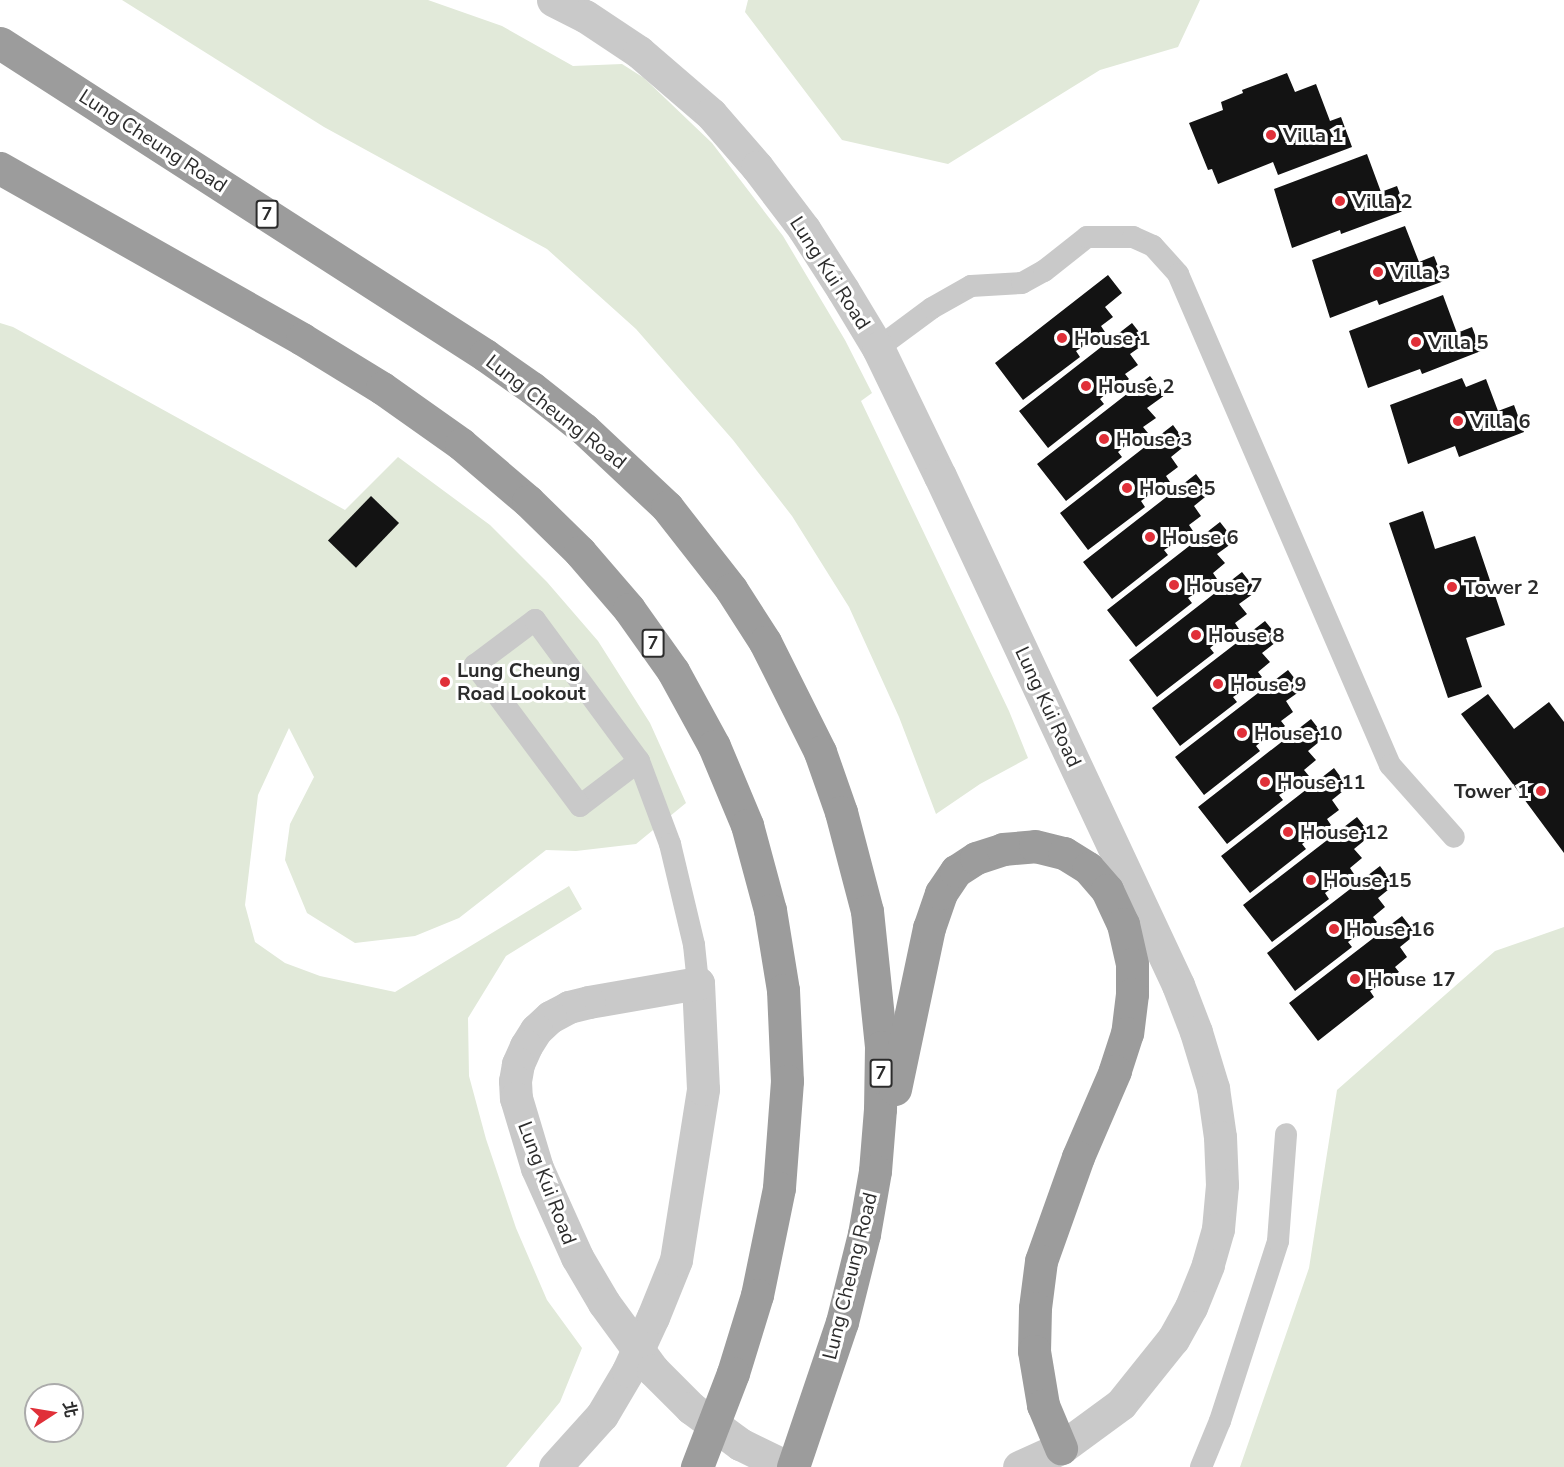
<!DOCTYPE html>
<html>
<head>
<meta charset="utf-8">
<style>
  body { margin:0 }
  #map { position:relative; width:1564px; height:1467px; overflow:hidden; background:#fff; font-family:"Nunito Sans","Noto Sans TC",sans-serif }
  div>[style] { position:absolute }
  .green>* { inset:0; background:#e1e9d9 }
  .building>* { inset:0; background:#131313; transform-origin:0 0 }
  .service>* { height:22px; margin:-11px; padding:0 11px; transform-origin:11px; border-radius:11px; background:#c9c9c9 }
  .minor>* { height:33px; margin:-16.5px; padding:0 16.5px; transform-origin:16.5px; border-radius:16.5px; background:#c9c9c9 }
  .trunk>* { height:33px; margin:-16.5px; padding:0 16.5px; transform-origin:16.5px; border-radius:16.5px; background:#9c9c9c }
  .dots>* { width:16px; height:16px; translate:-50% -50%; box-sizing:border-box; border:3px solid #fff; border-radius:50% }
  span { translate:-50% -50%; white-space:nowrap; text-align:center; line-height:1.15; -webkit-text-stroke:6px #fff; paint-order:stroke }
  .shield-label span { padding:2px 4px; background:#fff; border:2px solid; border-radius:4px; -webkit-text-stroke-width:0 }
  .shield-label { font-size:18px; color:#2c2c2c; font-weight:700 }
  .poi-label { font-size:20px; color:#2c2c2c; font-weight:700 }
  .left { translate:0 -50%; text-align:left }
  .right { translate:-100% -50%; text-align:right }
  .street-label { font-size:20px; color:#2c2c2c }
  .north { position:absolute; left:24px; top:1383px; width:60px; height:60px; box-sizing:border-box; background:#fff; border:2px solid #ababab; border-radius:50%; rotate:78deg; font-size:16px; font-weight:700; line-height:24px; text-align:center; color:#2c2c2c }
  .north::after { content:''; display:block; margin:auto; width:21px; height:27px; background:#e03039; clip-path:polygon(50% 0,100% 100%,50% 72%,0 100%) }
</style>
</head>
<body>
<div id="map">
  <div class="green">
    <i style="clip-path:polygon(122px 0,428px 0,502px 26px,573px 66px,622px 64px,644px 78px,712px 143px,783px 236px,845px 340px,872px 393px,861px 401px,1009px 711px,1028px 758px,980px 784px,936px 814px,899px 717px,849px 607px,792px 516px,733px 440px,636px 329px,547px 249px,324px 127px)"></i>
    <i style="clip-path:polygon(748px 0,1200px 0,1178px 47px,1100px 70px,948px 164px,842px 140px,745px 12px)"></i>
    <i style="clip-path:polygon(evenodd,0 323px,13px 327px,345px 510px,398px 457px,490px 525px,547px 582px,598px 641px,650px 723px,686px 803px,636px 844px,576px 851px,546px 850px,459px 918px,415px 936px,355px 943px,307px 913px,285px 860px,290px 824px,314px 777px,289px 728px,258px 795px,245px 905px,255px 942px,285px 963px,320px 976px,395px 992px,569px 886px,582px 909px,506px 956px,468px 1018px,469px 1076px,486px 1139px,516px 1228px,547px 1300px,582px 1348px,560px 1402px,506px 1467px,0 1467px,0 323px,36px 1395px,72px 1395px,72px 1431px,36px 1431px,36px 1395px)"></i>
    <i style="clip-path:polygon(1564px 927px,1564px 1467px,1240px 1467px,1309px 1268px,1337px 1090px,1495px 951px)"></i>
  </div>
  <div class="building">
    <i style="clip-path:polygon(1287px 73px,1295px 92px,1316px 84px,1330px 121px,1341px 117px,1352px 147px,1278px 175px,1273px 162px,1218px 184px,1212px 169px,1208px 170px,1189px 123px,1223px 110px,1221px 102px,1243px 93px,1242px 90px)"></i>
    <i style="clip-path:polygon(1367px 154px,1381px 192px,1397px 186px,1406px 210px,1341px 234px,1340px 230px,1292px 248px,1274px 189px)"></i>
    <i style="clip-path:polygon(1405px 226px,1419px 262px,1434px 256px,1444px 281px,1379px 305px,1377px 300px,1330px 318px,1312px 260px)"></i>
    <i style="clip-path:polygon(1108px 275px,1122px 293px,1105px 307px,1113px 317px,1101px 326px,1105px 332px,1076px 351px,1080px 357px,1023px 400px,995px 363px)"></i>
    <i style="clip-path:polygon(1443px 295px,1457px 333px,1472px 327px,1481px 351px,1422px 374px,1420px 369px,1368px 388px,1349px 331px)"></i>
    <i style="clip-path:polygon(1132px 323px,1147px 342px,1130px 354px,1138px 365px,1125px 374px,1129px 379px,1110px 395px,1108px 392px,1100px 399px,1104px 404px,1048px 448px,1019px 411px)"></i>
    <i style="clip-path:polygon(1150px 376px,1165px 395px,1147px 408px,1156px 418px,1143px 427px,1148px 433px,1128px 448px,1126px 445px,1118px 452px,1122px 457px,1066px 501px,1037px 464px)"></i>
    <i style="clip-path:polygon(1462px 378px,1466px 387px,1486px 379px,1498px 411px,1514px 405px,1524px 432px,1459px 457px,1455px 446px,1408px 464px,1390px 405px)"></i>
    <i style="clip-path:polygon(1173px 425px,1187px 444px,1171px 457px,1178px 467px,1166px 476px,1170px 482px,1151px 497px,1149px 495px,1141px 501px,1145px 507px,1088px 550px,1060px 513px)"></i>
    <i style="clip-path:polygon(1196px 474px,1210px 493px,1194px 506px,1201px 516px,1189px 525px,1193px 531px,1164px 550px,1168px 555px,1112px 599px,1083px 562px)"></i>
    <i style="left:371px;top:496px;width:39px;height:62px;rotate:44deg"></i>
    <i style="clip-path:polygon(1423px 511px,1435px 549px,1475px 536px,1505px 625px,1466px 638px,1482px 687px,1448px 698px,1389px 523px)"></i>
    <i style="clip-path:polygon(1220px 522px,1235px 541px,1217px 554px,1225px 563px,1213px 573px,1217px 579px,1188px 598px,1192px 603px,1136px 647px,1107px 610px)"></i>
    <i style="clip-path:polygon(1242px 572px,1257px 591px,1239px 604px,1247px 614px,1235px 623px,1239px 629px,1220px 644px,1218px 641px,1210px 648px,1214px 653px,1157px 697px,1129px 660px)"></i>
    <i style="clip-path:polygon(1265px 621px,1280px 639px,1262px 653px,1270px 662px,1258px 672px,1262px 677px,1233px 697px,1237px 702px,1180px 746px,1152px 708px)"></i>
    <i style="clip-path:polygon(1288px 670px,1303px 689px,1286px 701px,1293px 712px,1281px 721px,1285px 726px,1266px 742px,1264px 739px,1256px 746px,1260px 751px,1204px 795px,1175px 757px)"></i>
    <i style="clip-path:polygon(1488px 694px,1514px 729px,1549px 702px,1564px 722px,1564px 853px,1461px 714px)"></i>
    <i style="clip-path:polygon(1311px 719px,1325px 737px,1308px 751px,1316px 760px,1304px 770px,1309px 776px,1279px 795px,1283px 800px,1227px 844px,1198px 807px)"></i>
    <i style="clip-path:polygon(1334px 768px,1348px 787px,1332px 800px,1339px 810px,1327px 819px,1331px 825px,1312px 840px,1310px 838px,1302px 844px,1306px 849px,1250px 893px,1221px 856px)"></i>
    <i style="clip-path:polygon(1357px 817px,1371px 835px,1354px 849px,1362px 858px,1350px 868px,1354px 874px,1335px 889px,1333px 887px,1325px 893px,1329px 899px,1272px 942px,1243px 905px)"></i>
    <i style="clip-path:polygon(1380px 866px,1394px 885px,1378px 898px,1385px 907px,1373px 917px,1377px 922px,1358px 938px,1356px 936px,1348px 942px,1352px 947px,1295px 991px,1267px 953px)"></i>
    <i style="clip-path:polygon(1402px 916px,1416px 934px,1400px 947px,1407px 957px,1395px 967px,1399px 972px,1370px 991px,1374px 997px,1318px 1041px,1289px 1003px)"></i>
  </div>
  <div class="service">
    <i style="left:878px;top:348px;width:67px;rotate:-36.5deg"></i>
    <i style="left:932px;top:308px;width:45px;rotate:-29.4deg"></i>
    <i style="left:971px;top:286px;width:51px;rotate:-3.4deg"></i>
    <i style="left:1022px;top:283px;width:25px;rotate:-29deg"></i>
    <i style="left:1044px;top:271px;width:55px;rotate:-38.3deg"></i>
    <i style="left:1087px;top:237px;width:46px"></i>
    <i style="left:1133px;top:237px;width:22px;rotate:24deg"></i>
    <i style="left:1153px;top:246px;width:38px;rotate:48deg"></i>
    <i style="left:1178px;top:274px;width:535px;rotate:66.65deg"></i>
    <i style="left:1390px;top:765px;width:96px;rotate:48.4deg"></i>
    <i style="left:639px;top:761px;width:74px;rotate:142.7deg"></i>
    <i style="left:580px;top:806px;width:176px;rotate:-126.7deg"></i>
    <i style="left:475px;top:665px;width:75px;rotate:-36.9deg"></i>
    <i style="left:535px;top:620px;width:175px;rotate:53.6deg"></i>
    <i style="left:639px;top:761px;width:89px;rotate:69.5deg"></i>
    <i style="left:670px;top:844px;width:104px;rotate:76.6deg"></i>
    <i style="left:694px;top:945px;width:38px;rotate:84deg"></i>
    <i style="left:1201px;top:1467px;width:50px;rotate:-67.6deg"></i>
    <i style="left:1220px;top:1421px;width:189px;rotate:-72.1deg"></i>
    <i style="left:1278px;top:1241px;width:107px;rotate:-85.7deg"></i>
  </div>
  <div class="minor">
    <i style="left:553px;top:0;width:36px;rotate:27deg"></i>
    <i style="left:585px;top:16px;width:65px;rotate:33.7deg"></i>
    <i style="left:639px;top:52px;width:95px;rotate:40.7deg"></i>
    <i style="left:711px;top:114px;width:70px;rotate:49deg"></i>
    <i style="left:757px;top:167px;width:78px;rotate:52.8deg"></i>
    <i style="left:804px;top:229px;width:72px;rotate:57.4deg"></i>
    <i style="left:843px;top:290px;width:68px;rotate:58.9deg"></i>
    <i style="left:878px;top:348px;width:142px;rotate:64.2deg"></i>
    <i style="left:940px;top:476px;width:562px;rotate:64.94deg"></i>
    <i style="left:1178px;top:985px;width:50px;rotate:69deg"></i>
    <i style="left:1196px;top:1032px;width:59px;rotate:73.1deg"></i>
    <i style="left:1213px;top:1088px;width:49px;rotate:81.9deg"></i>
    <i style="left:1220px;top:1137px;width:48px;rotate:87.6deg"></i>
    <i style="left:1222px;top:1185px;width:44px;rotate:95.2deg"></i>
    <i style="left:1218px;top:1229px;width:37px;rotate:106deg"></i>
    <i style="left:1208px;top:1265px;width:45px;rotate:112deg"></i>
    <i style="left:1191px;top:1307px;width:37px;rotate:119deg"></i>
    <i style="left:1173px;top:1339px;width:83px;rotate:128.7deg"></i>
    <i style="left:1121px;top:1404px;width:74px;rotate:143.7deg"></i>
    <i style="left:1061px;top:1448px;width:46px;rotate:155.7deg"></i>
    <i style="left:555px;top:1467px;width:70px;rotate:-47.9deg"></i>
    <i style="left:602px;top:1415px;width:51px;rotate:-59.4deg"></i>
    <i style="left:628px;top:1371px;width:60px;rotate:-65.2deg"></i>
    <i style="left:653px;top:1317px;width:61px;rotate:-68deg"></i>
    <i style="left:676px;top:1260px;width:173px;rotate:-81deg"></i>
    <i style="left:703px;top:1089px;width:106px;rotate:-92.7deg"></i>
    <i style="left:698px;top:983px;width:111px;rotate:170.1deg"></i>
    <i style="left:589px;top:1002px;width:21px;rotate:166deg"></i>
    <i style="left:569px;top:1007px;width:21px;rotate:152deg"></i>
    <i style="left:550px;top:1017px;width:19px;rotate:137deg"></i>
    <i style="left:536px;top:1030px;width:19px;rotate:122deg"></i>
    <i style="left:526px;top:1046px;width:20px;rotate:114deg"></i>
    <i style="left:518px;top:1064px;width:17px;rotate:100deg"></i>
    <i style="left:515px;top:1081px;width:17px;rotate:87deg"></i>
    <i style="left:516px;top:1098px;width:73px;rotate:73.3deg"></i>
    <i style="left:537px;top:1168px;width:98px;rotate:65.8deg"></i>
    <i style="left:577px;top:1257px;width:53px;rotate:59.6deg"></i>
    <i style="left:604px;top:1303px;width:83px;rotate:53.8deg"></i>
    <i style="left:653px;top:1370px;width:54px;rotate:45deg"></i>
    <i style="left:691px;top:1408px;width:61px;rotate:36.3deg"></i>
    <i style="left:740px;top:1444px;width:52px;rotate:26.1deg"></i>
  </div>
  <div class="trunk">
    <i style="left:0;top:43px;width:577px;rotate:32.75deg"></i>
    <i style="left:485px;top:355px;width:57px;rotate:35.1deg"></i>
    <i style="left:532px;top:388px;width:66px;rotate:38.3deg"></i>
    <i style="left:584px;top:429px;width:114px;rotate:43.2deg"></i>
    <i style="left:667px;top:507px;width:104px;rotate:52deg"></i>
    <i style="left:731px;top:589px;width:63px;rotate:57.3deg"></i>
    <i style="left:765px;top:642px;width:123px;rotate:63.4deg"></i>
    <i style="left:820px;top:752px;width:64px;rotate:70.7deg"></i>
    <i style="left:841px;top:812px;width:102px;rotate:75.3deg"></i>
    <i style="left:867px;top:911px;width:137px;rotate:84.1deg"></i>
    <i style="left:881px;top:1047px;width:62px;rotate:90.9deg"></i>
    <i style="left:880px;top:1109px;width:62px;rotate:94.6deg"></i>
    <i style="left:875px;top:1171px;width:64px;rotate:99.9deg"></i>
    <i style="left:864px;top:1234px;width:91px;rotate:104deg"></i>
    <i style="left:842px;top:1322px;width:153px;rotate:108.7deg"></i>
    <i style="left:0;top:168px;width:347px;rotate:29.5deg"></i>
    <i style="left:302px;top:339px;width:94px;rotate:31.5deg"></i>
    <i style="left:382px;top:388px;width:97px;rotate:35.3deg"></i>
    <i style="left:461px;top:444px;width:88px;rotate:40.4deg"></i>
    <i style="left:528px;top:501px;width:73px;rotate:44.4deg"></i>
    <i style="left:580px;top:552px;width:75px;rotate:49.3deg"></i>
    <i style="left:629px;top:609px;width:76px;rotate:54.6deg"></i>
    <i style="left:673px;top:671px;width:85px;rotate:61.3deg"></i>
    <i style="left:714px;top:746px;width:86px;rotate:67.3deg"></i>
    <i style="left:747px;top:825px;width:88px;rotate:74.9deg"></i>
    <i style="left:770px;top:910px;width:81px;rotate:80.8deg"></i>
    <i style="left:783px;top:990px;width:91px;rotate:87.5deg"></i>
    <i style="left:787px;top:1081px;width:107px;rotate:94.3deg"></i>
    <i style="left:779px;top:1188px;width:109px;rotate:101.6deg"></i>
    <i style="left:757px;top:1295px;width:82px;rotate:107.1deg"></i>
    <i style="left:733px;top:1373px;width:101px;rotate:111deg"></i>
    <i style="left:895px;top:1089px;width:165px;rotate:-78.1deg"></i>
    <i style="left:929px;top:928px;width:37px;rotate:-71deg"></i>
    <i style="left:941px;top:893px;width:27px;rotate:-56deg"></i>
    <i style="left:956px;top:871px;width:24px;rotate:-33deg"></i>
    <i style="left:976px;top:858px;width:28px;rotate:-18deg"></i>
    <i style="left:1003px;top:849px;width:32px;rotate:-5deg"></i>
    <i style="left:1035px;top:846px;width:30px;rotate:14deg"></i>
    <i style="left:1064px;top:853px;width:28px;rotate:32deg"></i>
    <i style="left:1088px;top:868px;width:29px;rotate:49deg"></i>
    <i style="left:1107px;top:890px;width:38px;rotate:65deg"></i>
    <i style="left:1123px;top:924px;width:41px;rotate:77.3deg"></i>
    <i style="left:1132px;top:964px;width:30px;rotate:90deg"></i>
    <i style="left:1132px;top:994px;width:39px;rotate:97deg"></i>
    <i style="left:1127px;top:1033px;width:40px;rotate:108deg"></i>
    <i style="left:1115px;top:1071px;width:94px;rotate:113.3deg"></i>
    <i style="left:1078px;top:1157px;width:110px;rotate:109.6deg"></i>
    <i style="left:1041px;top:1261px;width:47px;rotate:97.3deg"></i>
    <i style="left:1035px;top:1308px;width:43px;rotate:91.3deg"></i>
    <i style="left:1034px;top:1351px;width:55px;rotate:80.5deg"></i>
    <i style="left:1043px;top:1405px;width:47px;rotate:67.3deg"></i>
  </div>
  <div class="dots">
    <i style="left:1271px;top:135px;background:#e03039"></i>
    <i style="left:1340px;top:201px;background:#e03039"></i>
    <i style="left:1378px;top:272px;background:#e03039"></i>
    <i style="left:1062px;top:338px;background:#e03039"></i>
    <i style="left:1416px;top:342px;background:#e03039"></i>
    <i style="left:1086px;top:386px;background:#e03039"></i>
    <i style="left:1458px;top:421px;background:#e03039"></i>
    <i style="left:1104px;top:439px;background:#e03039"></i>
    <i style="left:1127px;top:488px;background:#e03039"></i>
    <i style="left:1150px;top:537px;background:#e03039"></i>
    <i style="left:1174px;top:585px;background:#e03039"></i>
    <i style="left:1452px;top:587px;background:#e03039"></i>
    <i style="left:1196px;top:635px;background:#e03039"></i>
    <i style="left:445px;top:682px;background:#e03039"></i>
    <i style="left:1218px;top:684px;background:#e03039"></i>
    <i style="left:1242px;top:733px;background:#e03039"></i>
    <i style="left:1265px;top:782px;background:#e03039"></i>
    <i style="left:1541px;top:791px;background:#e03039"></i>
    <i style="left:1288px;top:832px;background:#e03039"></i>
    <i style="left:1311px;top:880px;background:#e03039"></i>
    <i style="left:1334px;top:929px;background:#e03039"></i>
    <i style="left:1355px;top:979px;background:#e03039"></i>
  </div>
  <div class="shield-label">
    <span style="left:267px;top:214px">7</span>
    <span style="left:653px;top:643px">7</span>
    <span style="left:881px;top:1073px">7</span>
  </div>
  <div class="poi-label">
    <span class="left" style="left:1283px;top:135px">Villa 1</span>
    <span class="left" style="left:1352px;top:201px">Villa 2</span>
    <span class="left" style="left:1390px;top:272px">Villa 3</span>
    <span class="left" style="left:1074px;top:338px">House 1</span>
    <span class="left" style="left:1428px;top:342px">Villa 5</span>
    <span class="left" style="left:1098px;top:386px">House 2</span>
    <span class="left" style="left:1470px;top:421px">Villa 6</span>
    <span class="left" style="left:1116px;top:439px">House 3</span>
    <span class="left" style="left:1139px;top:488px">House 5</span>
    <span class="left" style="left:1162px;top:537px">House 6</span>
    <span class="left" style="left:1186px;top:585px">House 7</span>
    <span class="left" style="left:1464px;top:587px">Tower 2</span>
    <span class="left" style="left:1208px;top:635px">House 8</span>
    <span class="left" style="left:457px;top:682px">Lung Cheung<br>Road Lookout</span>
    <span class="left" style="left:1230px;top:684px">House 9</span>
    <span class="left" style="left:1254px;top:733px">House 10</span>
    <span class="left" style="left:1277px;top:782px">House 11</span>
    <span class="right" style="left:1529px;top:791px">Tower 1</span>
    <span class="left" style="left:1300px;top:832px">House 12</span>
    <span class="left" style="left:1323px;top:880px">House 15</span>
    <span class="left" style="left:1346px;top:929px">House 16</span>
    <span class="left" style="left:1367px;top:979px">House 17</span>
  </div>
  <div class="street-label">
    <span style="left:153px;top:141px;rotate:33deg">Lung Cheung Road</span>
    <span style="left:830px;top:273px;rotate:57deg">Lung Kui Road</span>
    <span style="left:556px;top:412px;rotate:38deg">Lung Cheung Road</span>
    <span style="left:1048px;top:707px;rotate:65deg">Lung Kui Road</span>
    <span style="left:547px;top:1183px;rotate:69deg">Lung Kui Road</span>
    <span style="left:850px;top:1276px;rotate:-76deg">Lung Cheung Road</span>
  </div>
  <div class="north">北</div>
</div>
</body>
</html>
